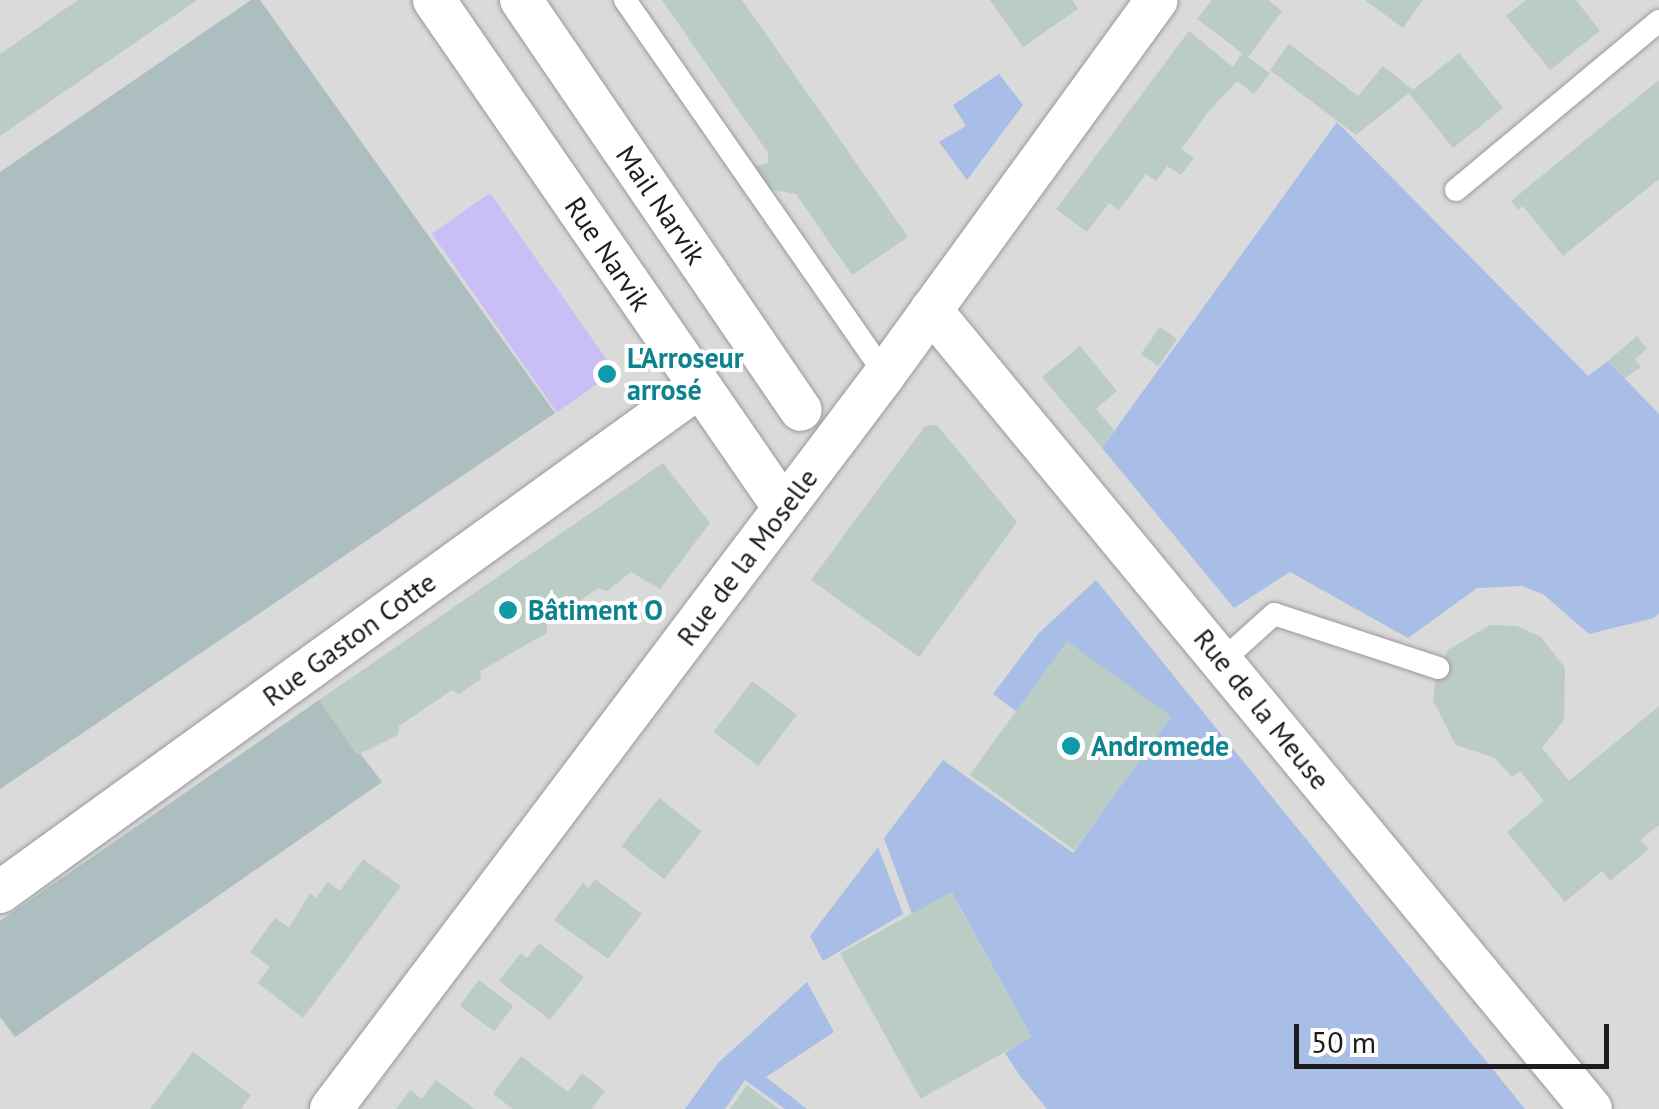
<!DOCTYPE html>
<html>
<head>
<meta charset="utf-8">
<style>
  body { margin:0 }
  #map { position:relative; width:1659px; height:1109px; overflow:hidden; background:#e1edeb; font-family:"PT Sans",sans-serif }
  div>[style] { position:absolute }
  .residential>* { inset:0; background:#d9dad9; transform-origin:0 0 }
  .construction>* { inset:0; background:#adbec1 }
  .grass>* { inset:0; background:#a8bee6 }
  .park>* { inset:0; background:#cabef7; transform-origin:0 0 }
  .building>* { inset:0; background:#bbccc5; transform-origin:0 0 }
  .roads { filter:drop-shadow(0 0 2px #999) drop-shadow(0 0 2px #999) }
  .lane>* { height:22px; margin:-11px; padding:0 11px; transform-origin:11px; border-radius:11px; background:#fff }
  .street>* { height:42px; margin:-21px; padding:0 21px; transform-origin:21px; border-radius:21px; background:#fff }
  .dots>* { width:28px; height:28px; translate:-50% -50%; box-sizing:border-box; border:5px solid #fff; border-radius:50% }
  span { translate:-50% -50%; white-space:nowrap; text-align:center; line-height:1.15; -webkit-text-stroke:8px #fff; paint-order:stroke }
  .street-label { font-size:28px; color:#1c1c1c }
  .culture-label { font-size:28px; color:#0d838f; font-weight:700 }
  .left { translate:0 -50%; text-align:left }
  .scale { position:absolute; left:1294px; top:1024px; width:315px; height:45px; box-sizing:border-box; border:5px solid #1c1c1c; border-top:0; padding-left:12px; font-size:30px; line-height:35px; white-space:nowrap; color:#1c1c1c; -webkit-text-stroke:8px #fff; paint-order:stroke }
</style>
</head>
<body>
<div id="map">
  <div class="residential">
    <i style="left:0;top:0;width:1659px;height:1109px"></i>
  </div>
  <div class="construction">
    <i style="clip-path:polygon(251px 0,260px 0,555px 413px,0 789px,0 172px)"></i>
    <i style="clip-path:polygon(319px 700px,382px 782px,15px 1037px,0 1017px,0 921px)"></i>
  </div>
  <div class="grass">
    <i style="clip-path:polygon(999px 74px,1023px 105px,967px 180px,939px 142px,966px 126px,953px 105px)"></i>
    <i style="clip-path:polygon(1337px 122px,1588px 376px,1608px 361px,1659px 414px,1659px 613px,1654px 618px,1589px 634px,1543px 594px,1522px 586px,1477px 588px,1408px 638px,1290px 572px,1234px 608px,1102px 448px)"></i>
    <i style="clip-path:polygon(1096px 580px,1525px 1109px,1047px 1109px,1020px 1076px,1005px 1053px,1031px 1036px,952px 893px,912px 914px,884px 838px,943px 760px,1073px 853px,1170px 716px,1067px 642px,1017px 712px,993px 694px,1039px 633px)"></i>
    <i style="clip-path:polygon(878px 847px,903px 914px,823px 961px,810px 936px)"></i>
    <i style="clip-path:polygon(807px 982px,834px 1032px,766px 1077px,807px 1109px,785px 1109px,745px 1080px,725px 1109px,685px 1109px,718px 1063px)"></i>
  </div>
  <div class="park">
    <i style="left:490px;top:193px;width:218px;height:71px;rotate:55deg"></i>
  </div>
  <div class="building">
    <i style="clip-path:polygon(78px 0,197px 0,0 136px,0 54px)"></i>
    <i style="clip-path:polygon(662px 0,742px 0,908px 237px,852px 275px,796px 194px,762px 188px,754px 167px,768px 163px,768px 153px)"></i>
    <i style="clip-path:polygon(990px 0,1072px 0,1078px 9px,1023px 47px)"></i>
    <i style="clip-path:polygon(1212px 0,1268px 0,1282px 11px,1248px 57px,1270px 73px,1254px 94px,1237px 81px,1209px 111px,1181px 149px,1194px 158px,1181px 175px,1167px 166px,1156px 181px,1146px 174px,1119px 210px,1109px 203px,1087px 232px,1056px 209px,1189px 31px,1233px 67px,1242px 53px,1197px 19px)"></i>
    <i style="clip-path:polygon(1365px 0,1423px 0,1403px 28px)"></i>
    <i style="clip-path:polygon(1526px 0,1576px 0,1600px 31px,1550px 70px,1506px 16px)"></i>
    <i style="clip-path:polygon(1289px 44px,1358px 96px,1383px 66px,1413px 90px,1459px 53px,1503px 108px,1453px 148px,1409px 93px,1356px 135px,1270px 70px)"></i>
    <i style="clip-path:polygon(1659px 80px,1659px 179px,1563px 256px,1523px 206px,1518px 210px,1511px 201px)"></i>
    <i style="left:1160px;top:327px;width:21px;height:33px;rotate:35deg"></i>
    <i style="clip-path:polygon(1637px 336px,1647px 349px,1635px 359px,1641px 367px,1625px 378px,1608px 361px)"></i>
    <i style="clip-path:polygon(1080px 346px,1117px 391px,1096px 409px,1114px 430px,1102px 448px,1042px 377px)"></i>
    <i style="clip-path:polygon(937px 425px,1017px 522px,919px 657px,811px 580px,925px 426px)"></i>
    <i style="clip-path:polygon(663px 463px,710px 523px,660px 589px,631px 572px,607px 591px,598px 588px,547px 624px,547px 633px,480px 671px,481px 679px,459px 694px,452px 690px,399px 726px,398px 735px,357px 755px,319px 700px)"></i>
    <i style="clip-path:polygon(1490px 625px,1517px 626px,1541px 637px,1565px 668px,1564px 720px,1542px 748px,1569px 781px,1659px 706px,1659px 825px,1640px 840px,1649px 849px,1610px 881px,1602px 871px,1565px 902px,1507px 832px,1544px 801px,1520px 771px,1512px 777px,1495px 758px,1456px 745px,1433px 701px,1436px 674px,1448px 650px)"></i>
    <i style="left:1067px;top:641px;width:129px;height:165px;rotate:36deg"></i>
    <i style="left:752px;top:681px;width:56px;height:64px;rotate:37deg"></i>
    <i style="left:659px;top:798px;width:54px;height:61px;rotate:38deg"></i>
    <i style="clip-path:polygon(363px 859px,401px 886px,303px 1018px,258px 983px,270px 967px,250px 952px,275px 918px,289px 928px,310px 893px,316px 898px,328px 882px,340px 891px)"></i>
    <i style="clip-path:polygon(595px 879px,642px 914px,608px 959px,554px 920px,583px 883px,589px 888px)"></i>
    <i style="left:951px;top:892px;width:166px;height:127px;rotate:61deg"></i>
    <i style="clip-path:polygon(539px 943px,584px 977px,550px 1020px,499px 981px,521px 953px,527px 958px)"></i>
    <i style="left:479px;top:980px;width:43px;height:32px;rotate:37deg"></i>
    <i style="clip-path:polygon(193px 1052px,251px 1095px,241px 1109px,150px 1109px)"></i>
    <i style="clip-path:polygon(521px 1056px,568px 1092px,582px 1073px,605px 1091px,592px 1109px,513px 1109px,493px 1094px)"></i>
    <i style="clip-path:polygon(436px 1080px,475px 1109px,396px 1109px,410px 1090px,422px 1099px)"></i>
    <i style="clip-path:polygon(747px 1085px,779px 1109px,730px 1109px)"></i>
  </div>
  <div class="roads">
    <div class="lane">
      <i style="left:625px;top:0;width:455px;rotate:55.2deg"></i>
      <i style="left:1456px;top:190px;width:264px;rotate:-39.8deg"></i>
      <i style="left:1222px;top:661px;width:70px;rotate:-42.1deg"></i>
      <i style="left:1274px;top:614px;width:173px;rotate:18.2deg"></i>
    </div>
    <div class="street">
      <i style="left:434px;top:0;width:617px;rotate:55.43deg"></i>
      <i style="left:521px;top:0;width:496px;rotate:55.7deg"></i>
      <i style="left:931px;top:310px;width:1036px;rotate:50.44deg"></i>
      <i style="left:0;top:892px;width:862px;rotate:-35.85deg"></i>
      <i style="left:331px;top:1109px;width:920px;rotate:-52.99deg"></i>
      <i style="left:885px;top:374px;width:462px;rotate:-54deg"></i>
    </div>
  </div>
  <div class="dots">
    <i style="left:607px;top:374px;background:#0f9aa8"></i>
    <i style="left:508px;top:610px;background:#0f9aa8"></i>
    <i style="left:1071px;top:746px;background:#0f9aa8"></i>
  </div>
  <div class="street-label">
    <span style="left:661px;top:205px;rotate:56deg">Mail Narvik</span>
    <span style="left:608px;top:254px;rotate:56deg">Rue Narvik</span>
    <span style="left:747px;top:557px;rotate:-53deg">Rue de la Moselle</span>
    <span style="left:349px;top:639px;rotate:-36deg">Rue Gaston Cotte</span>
    <span style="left:1262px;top:709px;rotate:51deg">Rue de la Meuse</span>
  </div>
  <div class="culture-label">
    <span class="left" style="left:627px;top:374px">L'Arroseur<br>arrosé</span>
    <span class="left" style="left:528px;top:610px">Bâtiment O</span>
    <span class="left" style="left:1091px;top:746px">Andromede</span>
  </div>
  <div class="scale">50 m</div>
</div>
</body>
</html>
